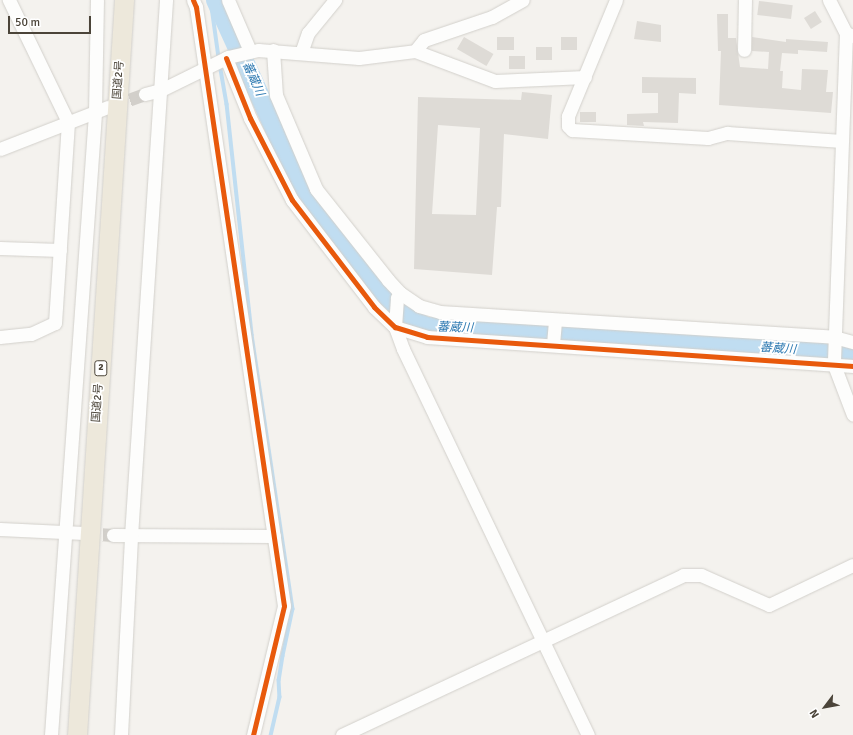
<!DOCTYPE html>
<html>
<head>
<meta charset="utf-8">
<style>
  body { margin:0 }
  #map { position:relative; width:853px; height:735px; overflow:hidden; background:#f4f2ee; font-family:Signika,"Noto Sans JP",sans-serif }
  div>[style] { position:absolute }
  .stream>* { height:3.5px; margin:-1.75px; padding:0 1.75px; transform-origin:1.75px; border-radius:1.75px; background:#c0ddf1 }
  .river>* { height:20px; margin:-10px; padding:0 10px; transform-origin:10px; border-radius:10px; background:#c0ddf1 }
  .building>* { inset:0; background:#dedbd6; transform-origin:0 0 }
  .minor-tunnel>* { height:13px; margin-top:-6.5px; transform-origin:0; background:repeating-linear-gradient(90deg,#d2cfca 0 13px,transparent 0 19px) }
  .roads { filter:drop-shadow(0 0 1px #d2d0cb) drop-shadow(0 0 1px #d2d0cb) }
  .minor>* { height:13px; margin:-6.5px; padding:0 6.5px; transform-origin:6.5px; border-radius:6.5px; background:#fdfdfc }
  .highway>* { height:19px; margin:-9.5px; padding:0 9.5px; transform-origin:9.5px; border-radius:9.5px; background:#ede8db }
  .cycleway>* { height:5px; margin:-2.5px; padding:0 2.5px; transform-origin:2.5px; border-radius:2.5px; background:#e8590c }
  span { translate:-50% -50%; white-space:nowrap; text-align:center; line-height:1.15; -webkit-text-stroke:3.5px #fff; paint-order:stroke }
  .shield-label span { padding:1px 3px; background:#fff; border:1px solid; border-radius:3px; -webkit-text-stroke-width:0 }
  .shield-label { font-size:10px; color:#4b4439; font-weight:700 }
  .street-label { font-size:11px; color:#4b4439 }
  .water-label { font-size:12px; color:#2e7ab2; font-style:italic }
  .north { position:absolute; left:805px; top:687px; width:40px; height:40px; -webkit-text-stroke:3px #fff; paint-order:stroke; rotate:238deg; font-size:11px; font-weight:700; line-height:16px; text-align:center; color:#4b4439 }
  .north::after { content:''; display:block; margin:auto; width:14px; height:18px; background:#4b4439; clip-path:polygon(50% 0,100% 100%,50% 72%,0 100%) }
  .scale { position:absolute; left:8px; top:16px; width:83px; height:18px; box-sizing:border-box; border:2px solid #4b4439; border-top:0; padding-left:5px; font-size:12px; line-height:14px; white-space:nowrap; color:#4b4439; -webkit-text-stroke:3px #fff; paint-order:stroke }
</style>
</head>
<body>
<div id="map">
  <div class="stream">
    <i style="left:211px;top:0;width:59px;rotate:82.1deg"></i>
    <i style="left:220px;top:64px;width:41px;rotate:80.1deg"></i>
    <i style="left:227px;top:104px;width:232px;rotate:83.8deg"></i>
    <i style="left:252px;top:335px;width:277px;rotate:81.5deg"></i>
    <i style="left:293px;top:609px;width:48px;rotate:102deg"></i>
    <i style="left:283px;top:656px;width:24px;rotate:99deg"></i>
    <i style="left:279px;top:680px;width:17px;rotate:87deg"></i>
    <i style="left:280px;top:697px;width:39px;rotate:103deg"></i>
  </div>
  <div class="river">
    <i style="left:216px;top:0;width:200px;rotate:65.5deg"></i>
    <i style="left:299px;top:182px;width:22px;rotate:60deg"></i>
    <i style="left:310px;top:201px;width:117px;rotate:51.3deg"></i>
    <i style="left:383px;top:292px;width:34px;rotate:45deg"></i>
    <i style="left:407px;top:316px;width:22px;rotate:30deg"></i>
    <i style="left:426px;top:327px;width:79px;rotate:1.5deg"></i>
    <i style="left:505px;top:329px;width:349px;rotate:4.3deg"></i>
  </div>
  <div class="building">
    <i style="left:759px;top:1px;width:34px;height:14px;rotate:7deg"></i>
    <i style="left:815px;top:11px;width:13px;height:13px;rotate:58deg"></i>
    <i style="clip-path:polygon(717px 14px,728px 14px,728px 38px,736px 38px,740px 67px,768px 69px,769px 52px,752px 51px,752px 37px,786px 42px,786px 39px,828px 42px,827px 52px,798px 50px,798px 54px,782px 53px,780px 71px,783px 71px,782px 88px,801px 90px,802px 69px,828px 70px,826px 92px,833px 92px,831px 113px,719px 105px,721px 51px,718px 51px)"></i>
    <i style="clip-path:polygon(637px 21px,661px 25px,661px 42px,634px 39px)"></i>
    <i style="left:464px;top:37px;width:34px;height:14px;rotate:30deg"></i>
    <i style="left:497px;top:37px;width:17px;height:13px"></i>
    <i style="left:561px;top:37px;width:16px;height:13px"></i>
    <i style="left:536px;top:47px;width:16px;height:13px"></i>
    <i style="left:509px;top:56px;width:16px;height:13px"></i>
    <i style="clip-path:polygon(642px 77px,696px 78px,696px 94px,679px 93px,678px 123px,643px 122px,644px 126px,627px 125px,627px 114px,658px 113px,658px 93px,642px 93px)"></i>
    <i style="clip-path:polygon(evenodd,522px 92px,552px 95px,548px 139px,504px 134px,501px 207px,497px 207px,492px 275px,414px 269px,418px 97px,521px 100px,522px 92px,438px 125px,480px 128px,476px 215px,432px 214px,438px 125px)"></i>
    <i style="left:580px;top:112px;width:16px;height:10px"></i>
  </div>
  <div class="minor-tunnel">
    <i style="left:112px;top:106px;width:35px;rotate:-20deg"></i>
    <i style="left:84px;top:533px;width:29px;rotate:4deg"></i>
  </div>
  <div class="roads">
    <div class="minor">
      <i style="left:193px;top:0;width:8px;rotate:67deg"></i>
      <i style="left:196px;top:7px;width:605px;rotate:81.64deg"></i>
      <i style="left:284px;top:606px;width:133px;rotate:103.5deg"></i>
      <i style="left:228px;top:0;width:56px;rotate:66.7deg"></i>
      <i style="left:616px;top:0;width:126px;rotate:112.5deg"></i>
      <i style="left:568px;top:116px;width:10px;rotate:90deg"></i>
      <i style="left:568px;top:126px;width:6px;rotate:45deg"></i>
      <i style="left:572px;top:130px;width:136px;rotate:3.4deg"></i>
      <i style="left:708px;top:138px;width:20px;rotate:-15deg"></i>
      <i style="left:727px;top:133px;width:115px;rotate:4deg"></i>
      <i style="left:829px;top:0;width:37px;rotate:63deg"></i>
      <i style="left:846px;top:33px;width:8px;rotate:23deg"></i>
      <i style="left:846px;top:33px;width:332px;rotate:92.1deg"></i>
      <i style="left:834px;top:365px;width:53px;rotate:69.2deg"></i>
      <i style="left:273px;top:50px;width:45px;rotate:86.2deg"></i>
      <i style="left:276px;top:95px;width:102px;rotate:66.9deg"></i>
      <i style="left:316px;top:189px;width:116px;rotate:51.6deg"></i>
      <i style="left:388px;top:280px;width:18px;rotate:47deg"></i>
      <i style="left:400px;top:293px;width:23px;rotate:34deg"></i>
      <i style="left:419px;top:306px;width:22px;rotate:16deg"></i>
      <i style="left:440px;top:312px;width:395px;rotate:3.6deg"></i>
      <i style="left:834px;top:337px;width:20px;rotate:15deg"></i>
      <i style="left:744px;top:50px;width:50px;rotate:-88.9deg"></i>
      <i style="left:415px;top:51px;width:85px;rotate:20.6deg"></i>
      <i style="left:495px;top:81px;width:90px;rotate:-2.5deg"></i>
      <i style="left:301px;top:53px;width:21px;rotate:-71deg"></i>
      <i style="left:308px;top:33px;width:43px;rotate:-50.7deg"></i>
      <i style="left:226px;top:58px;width:65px;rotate:68.2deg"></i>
      <i style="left:250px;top:118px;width:92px;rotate:62.9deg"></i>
      <i style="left:292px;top:200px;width:135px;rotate:52.5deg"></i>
      <i style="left:374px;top:307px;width:29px;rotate:44deg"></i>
      <i style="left:395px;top:327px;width:34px;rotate:17deg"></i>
      <i style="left:427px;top:337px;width:427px;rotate:3.9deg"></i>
      <i style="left:145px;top:94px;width:16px;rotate:-14deg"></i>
      <i style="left:161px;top:90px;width:75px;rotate:-26.2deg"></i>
      <i style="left:228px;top:57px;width:31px;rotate:-13deg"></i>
      <i style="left:258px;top:50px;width:101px;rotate:4.5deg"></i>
      <i style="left:359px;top:58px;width:56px;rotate:-7.1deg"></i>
      <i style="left:415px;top:51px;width:14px;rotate:-51deg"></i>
      <i style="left:424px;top:40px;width:72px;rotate:-18.7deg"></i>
      <i style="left:492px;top:17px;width:35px;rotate:-29deg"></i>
      <i style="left:0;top:149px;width:116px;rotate:-21.3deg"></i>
      <i style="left:0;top:248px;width:60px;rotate:1.9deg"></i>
      <i style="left:400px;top:293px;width:6px;rotate:121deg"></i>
      <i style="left:397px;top:298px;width:29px;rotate:94deg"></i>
      <i style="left:395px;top:327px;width:23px;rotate:70deg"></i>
      <i style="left:403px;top:349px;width:428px;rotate:64.4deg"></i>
      <i style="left:0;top:337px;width:31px;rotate:-6deg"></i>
      <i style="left:31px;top:334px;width:26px;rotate:-25deg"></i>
      <i style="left:55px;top:323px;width:201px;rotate:-86.3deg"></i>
      <i style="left:68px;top:122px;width:136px;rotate:-115.8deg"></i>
      <i style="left:553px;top:344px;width:24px;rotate:-85deg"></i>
      <i style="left:0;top:529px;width:84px;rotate:2.7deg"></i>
      <i style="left:113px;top:535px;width:161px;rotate:0.4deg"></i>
      <i style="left:51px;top:735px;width:624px;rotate:-85.95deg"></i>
      <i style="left:95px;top:113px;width:113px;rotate:-89deg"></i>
      <i style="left:121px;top:735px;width:199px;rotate:-87.1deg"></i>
      <i style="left:131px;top:536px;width:537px;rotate:-86.26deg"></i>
      <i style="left:342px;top:735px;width:377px;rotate:-25.1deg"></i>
      <i style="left:683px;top:575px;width:18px"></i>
      <i style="left:701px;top:575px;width:74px;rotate:23.8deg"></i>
      <i style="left:769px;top:605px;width:93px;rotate:-25.5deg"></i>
    </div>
    <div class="highway">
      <i style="left:77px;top:735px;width:737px;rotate:-86.34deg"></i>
    </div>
  </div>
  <div class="cycleway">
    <i style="left:193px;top:0;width:8px;rotate:67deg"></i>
    <i style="left:196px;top:7px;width:605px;rotate:81.64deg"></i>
    <i style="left:284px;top:606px;width:133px;rotate:103.5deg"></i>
    <i style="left:226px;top:58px;width:65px;rotate:68.2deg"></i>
    <i style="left:250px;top:118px;width:92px;rotate:62.9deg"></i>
    <i style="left:292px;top:200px;width:135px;rotate:52.5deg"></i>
    <i style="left:374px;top:307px;width:29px;rotate:44deg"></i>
    <i style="left:395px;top:327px;width:34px;rotate:17deg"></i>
    <i style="left:427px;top:337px;width:427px;rotate:3.9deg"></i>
  </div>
  <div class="shield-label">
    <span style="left:101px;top:368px">2</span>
  </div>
  <div class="street-label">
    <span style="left:119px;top:80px;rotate:-86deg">国道2号</span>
    <span style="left:98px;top:403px;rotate:-86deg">国道2号</span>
  </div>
  <div class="water-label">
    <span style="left:253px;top:79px;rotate:66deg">蕃蔵川</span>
    <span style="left:455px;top:328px;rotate:2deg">蕃蔵川</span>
    <span style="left:778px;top:349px;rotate:4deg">蕃蔵川</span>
  </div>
  <div class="north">N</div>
  <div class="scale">50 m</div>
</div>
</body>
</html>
